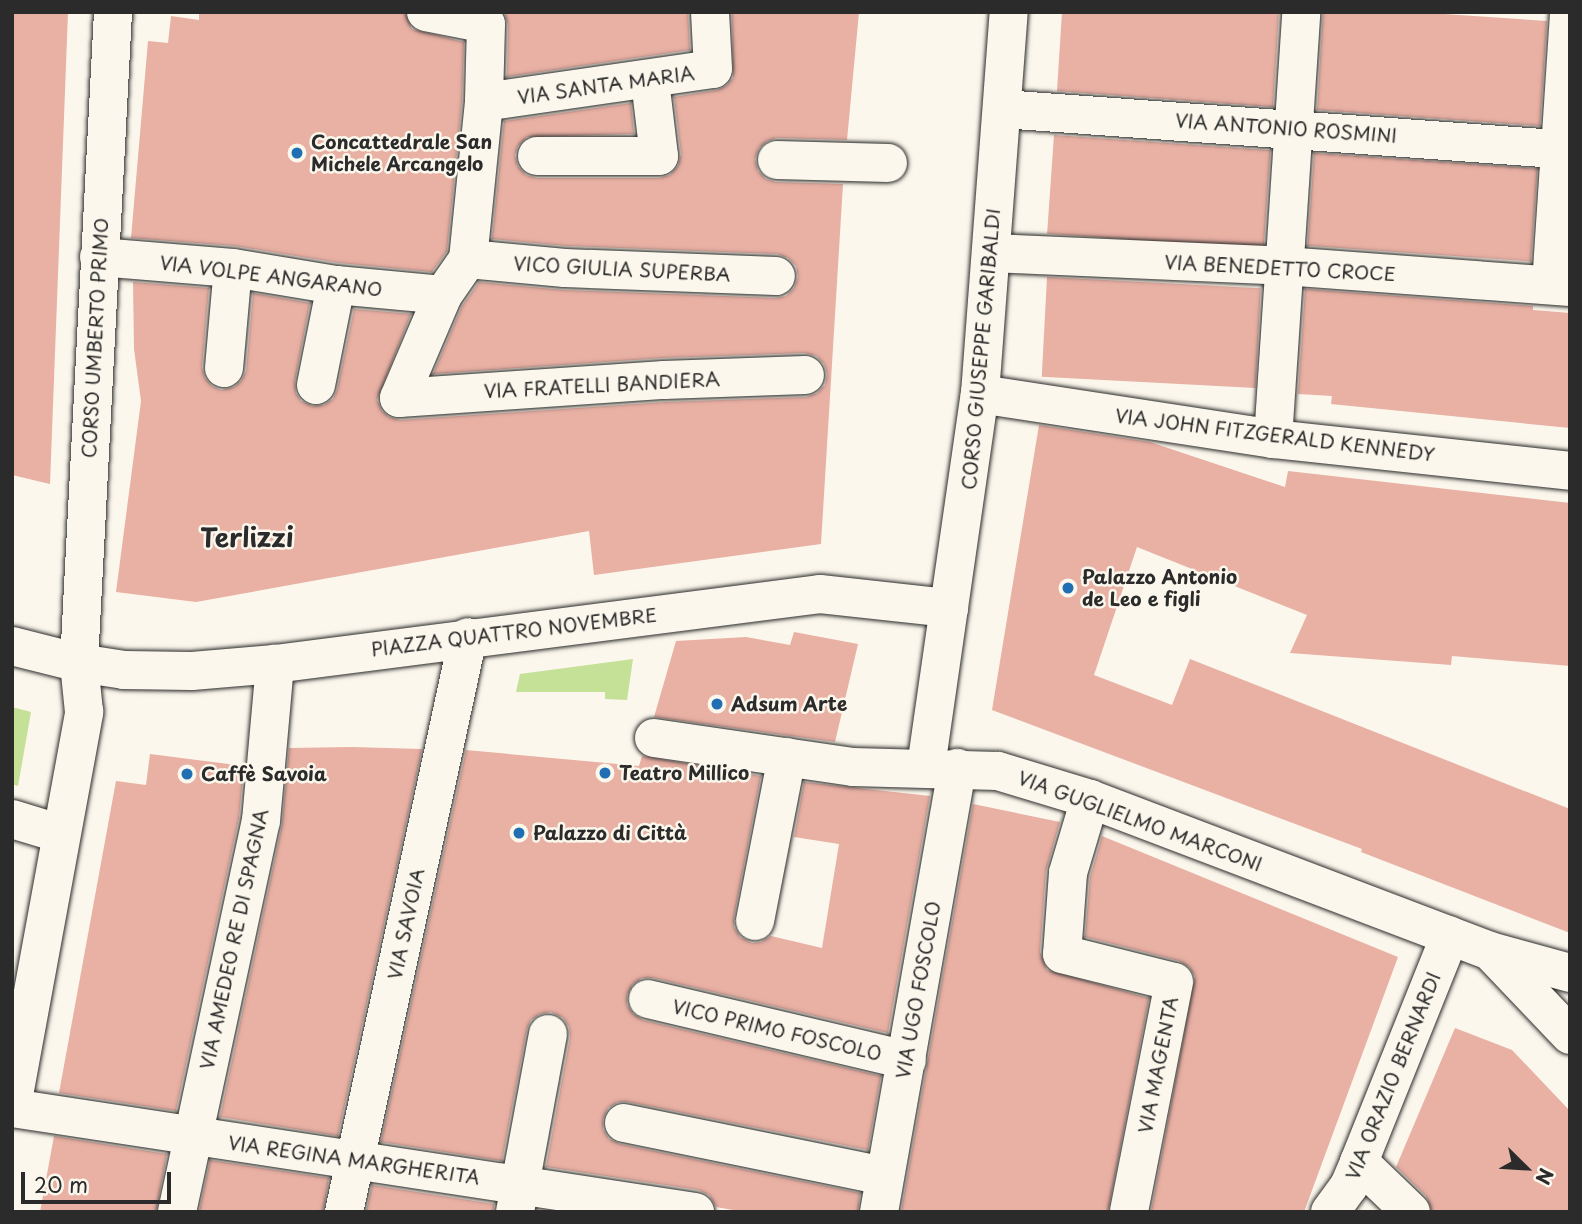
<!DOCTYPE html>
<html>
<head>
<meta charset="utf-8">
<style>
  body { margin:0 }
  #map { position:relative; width:1582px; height:1224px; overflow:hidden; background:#fbf7ec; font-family:"Playpen Sans",sans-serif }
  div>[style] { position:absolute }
  .green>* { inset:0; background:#c5e097 }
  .building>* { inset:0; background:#e9b0a4; transform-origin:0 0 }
  .roads { filter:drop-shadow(0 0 2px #2b2b2b) drop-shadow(0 0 2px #2b2b2b) }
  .minor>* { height:38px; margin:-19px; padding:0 19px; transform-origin:19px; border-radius:19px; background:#fbf7ec }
  .dots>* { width:19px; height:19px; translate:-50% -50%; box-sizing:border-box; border:4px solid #fbf7ec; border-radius:50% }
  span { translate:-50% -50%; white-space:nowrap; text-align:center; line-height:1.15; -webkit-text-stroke:5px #fbf7ec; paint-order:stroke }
  .street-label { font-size:19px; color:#2b2b2b }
  .poi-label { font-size:19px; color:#2b2b2b; font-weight:700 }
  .left { translate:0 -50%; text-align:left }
  .district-label { font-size:26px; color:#2b2b2b; font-weight:700 }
  .frame { position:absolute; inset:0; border:14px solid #2b2b2b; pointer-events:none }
  .north { position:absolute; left:1491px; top:1133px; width:70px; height:70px; -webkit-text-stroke:5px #fbf7ec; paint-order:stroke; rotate:114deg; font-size:19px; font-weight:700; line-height:28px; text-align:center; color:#2b2b2b }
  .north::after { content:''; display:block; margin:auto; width:24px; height:32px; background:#2b2b2b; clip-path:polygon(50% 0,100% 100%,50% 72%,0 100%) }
  .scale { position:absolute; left:21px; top:1172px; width:150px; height:32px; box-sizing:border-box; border:4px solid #2b2b2b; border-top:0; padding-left:9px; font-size:21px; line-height:24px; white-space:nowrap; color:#2b2b2b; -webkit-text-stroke:5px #fbf7ec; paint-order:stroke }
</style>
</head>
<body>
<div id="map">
  <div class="green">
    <i style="clip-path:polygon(633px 659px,627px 700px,605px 699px,605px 692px,516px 692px,520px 674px)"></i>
    <i style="clip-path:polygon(12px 707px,31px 712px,18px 786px,12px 784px)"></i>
  </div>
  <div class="building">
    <i style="clip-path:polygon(12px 12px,68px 12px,50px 484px,12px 475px)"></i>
    <i style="clip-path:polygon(199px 12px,405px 12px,412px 29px,464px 42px,462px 101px,447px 251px,432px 272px,339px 263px,235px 246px,131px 238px,148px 41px,168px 43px,171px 16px,199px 20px)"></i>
    <i style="clip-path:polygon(504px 12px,688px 12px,690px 50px,507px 77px,508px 25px)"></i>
    <i style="clip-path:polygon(732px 12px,859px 12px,847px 140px,777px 138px,767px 141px,759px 148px,755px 159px,758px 171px,766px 179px,776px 182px,843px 184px,821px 544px,594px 575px,589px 531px,196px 602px,116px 592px,141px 401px,134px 349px,133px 282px,209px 288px,202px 367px,205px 378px,212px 386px,221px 390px,234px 387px,241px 381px,246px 371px,253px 293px,310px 303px,295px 381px,296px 393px,301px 401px,312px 406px,324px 405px,333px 399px,337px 390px,354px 309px,411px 314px,377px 400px,382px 411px,389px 417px,400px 420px,665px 402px,806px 397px,817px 393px,825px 385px,827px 374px,824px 364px,816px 356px,804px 353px,663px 358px,433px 374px,462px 306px,479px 282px,564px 290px,775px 298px,786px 296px,794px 288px,798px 277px,796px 266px,788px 258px,777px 254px,566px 246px,492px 239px,504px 121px,631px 103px,634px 134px,527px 137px,518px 146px,515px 155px,518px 166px,526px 175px,537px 178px,659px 178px,670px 175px,678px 166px,681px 154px,674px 97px,717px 90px,726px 86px,733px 78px)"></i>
    <i style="clip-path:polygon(1062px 12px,1279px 12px,1273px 107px,1057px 91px)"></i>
    <i style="clip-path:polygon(1323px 12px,1415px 12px,1547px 21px,1540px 126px,1317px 110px)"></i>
    <i style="left:1054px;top:135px;width:217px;height:99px;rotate:4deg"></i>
    <i style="left:1314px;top:153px;width:224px;height:93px;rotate:4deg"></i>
    <i style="left:1047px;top:277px;width:214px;height:100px;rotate:3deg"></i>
    <i style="clip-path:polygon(1305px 289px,1533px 306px,1533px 310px,1570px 313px,1570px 428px,1331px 404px,1332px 396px,1298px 394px)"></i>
    <i style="clip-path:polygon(1039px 425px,1150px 442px,1285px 487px,1288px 471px,1570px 503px,1570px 666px,1452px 656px,1451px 665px,1290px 653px,1307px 615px,1137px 547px,1094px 675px,1172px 705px,1190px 659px,1570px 809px,1570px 933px,1361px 852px,1362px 849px,992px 710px)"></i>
    <i style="clip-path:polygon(794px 632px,858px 644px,835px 742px,654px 717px,676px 641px,746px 637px,790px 645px)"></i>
    <i style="clip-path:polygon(352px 747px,422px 749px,338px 1136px,220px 1117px,282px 825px,289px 748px)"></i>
    <i style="clip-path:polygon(466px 750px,639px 766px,642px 756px,761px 776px,734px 917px,734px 927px,740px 937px,752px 943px,761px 942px,771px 936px,822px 948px,839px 844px,794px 837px,804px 782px,930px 796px,888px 1033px,653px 978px,642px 978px,633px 984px,627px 995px,627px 1005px,633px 1014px,643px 1020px,881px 1076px,868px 1150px,628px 1102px,618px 1102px,608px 1108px,603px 1119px,603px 1129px,609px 1139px,620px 1144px,860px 1193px,858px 1212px,744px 1212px,716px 1207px,709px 1195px,698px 1190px,546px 1167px,570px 1037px,569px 1027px,563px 1018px,551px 1012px,540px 1014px,531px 1020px,527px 1029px,502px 1161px,381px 1142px)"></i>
    <i style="clip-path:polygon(150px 754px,244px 766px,239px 818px,176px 1111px,59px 1093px,116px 781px,146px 785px)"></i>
    <i style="clip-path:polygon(973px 804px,1060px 822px,1046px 871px,1040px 952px,1047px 970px,1149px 998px,1108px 1212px,901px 1212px)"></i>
    <i style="clip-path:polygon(1102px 836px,1398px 957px,1304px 1212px,1151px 1212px,1195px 976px,1189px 967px,1179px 961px,1085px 937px,1090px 877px)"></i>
    <i style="clip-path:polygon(1455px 1028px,1512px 1050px,1570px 1111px,1570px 1212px,1432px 1212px,1426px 1196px,1396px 1167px)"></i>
    <i style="clip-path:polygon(54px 1136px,167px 1154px,156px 1212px,40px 1212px)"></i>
    <i style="clip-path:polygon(210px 1160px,329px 1178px,323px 1212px,199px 1212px)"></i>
    <i style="clip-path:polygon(372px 1185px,494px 1204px,494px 1212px,366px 1212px)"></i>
  </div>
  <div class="roads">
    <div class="minor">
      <i style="left:426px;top:12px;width:61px;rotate:11.3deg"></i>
      <i style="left:486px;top:24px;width:78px;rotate:91.5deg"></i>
      <i style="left:484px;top:102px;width:158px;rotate:95.8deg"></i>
      <i style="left:468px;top:259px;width:44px;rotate:124.8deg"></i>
      <i style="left:443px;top:295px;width:112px;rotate:113.1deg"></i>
      <i style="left:399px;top:398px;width:266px;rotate:-3.9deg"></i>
      <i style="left:664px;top:380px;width:141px;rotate:-2deg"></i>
      <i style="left:484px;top:102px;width:231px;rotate:-8.2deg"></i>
      <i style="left:713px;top:69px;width:57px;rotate:-93deg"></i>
      <i style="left:1002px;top:109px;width:569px;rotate:4.13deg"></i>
      <i style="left:537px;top:156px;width:122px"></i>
      <i style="left:659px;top:156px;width:77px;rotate:-96.8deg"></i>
      <i style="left:777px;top:160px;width:111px;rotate:1.5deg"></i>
      <i style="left:991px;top:253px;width:293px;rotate:2.5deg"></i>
      <i style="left:1284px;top:266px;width:287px;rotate:4.2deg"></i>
      <i style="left:99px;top:257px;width:134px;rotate:4.7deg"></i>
      <i style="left:233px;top:268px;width:104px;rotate:9.4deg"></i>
      <i style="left:336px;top:285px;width:107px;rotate:5.3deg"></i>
      <i style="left:468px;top:259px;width:97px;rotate:5.3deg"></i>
      <i style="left:565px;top:268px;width:211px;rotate:2.2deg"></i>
      <i style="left:1551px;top:285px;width:274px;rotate:-86.2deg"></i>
      <i style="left:224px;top:368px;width:100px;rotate:-84.9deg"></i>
      <i style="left:316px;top:385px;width:102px;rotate:-78.7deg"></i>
      <i style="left:980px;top:394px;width:296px;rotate:8.7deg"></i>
      <i style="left:1273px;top:439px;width:299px;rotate:6.1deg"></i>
      <i style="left:1273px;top:439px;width:428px;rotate:-86.2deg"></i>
      <i style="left:12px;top:646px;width:69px;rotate:14.2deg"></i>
      <i style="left:79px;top:663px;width:46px;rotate:8.8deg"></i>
      <i style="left:124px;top:670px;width:68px;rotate:0.8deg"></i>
      <i style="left:192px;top:671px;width:83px;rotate:-4.8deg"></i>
      <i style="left:275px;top:664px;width:549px;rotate:-7.32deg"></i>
      <i style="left:820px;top:594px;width:130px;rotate:6.2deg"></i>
      <i style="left:654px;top:738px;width:201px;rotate:8.3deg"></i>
      <i style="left:853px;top:767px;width:145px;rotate:1.6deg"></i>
      <i style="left:998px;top:771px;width:96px;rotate:16.9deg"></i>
      <i style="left:1090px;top:799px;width:428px;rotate:20.8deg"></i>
      <i style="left:1490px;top:951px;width:83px;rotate:15.4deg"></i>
      <i style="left:926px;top:767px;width:377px;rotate:-81.8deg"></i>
      <i style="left:980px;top:394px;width:383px;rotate:-85.7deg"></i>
      <i style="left:1090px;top:799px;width:77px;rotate:106.6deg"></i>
      <i style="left:1068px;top:873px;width:81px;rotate:94.2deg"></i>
      <i style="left:1062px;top:954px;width:115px;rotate:14deg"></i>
      <i style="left:1174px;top:982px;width:234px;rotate:101.1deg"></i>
      <i style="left:12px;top:819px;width:51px;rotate:17deg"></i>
      <i style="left:755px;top:921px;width:167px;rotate:-79deg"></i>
      <i style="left:1490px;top:951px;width:116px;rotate:46.4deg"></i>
      <i style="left:648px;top:999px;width:266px;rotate:13.3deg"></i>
      <i style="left:12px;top:1106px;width:401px;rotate:-79.6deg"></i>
      <i style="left:84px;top:712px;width:49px;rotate:-95.8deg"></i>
      <i style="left:79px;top:663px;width:652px;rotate:-87.01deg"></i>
      <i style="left:12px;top:1108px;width:691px;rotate:8.66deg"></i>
      <i style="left:624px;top:1123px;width:266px;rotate:11.5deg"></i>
      <i style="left:1359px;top:1162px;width:72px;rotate:43.9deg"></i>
      <i style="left:177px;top:1212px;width:400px;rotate:-77.9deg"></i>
      <i style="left:261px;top:821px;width:158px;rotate:-84.9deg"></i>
      <i style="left:344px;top:1212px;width:588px;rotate:-77.83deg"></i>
      <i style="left:515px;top:1212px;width:181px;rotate:-79.5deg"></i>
      <i style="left:879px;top:1212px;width:451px;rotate:-80deg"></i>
      <i style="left:1330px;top:1212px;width:32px;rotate:-54deg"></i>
      <i style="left:1349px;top:1186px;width:26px;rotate:-67deg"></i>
      <i style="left:1359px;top:1162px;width:244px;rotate:-68.1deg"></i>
    </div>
  </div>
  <div class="dots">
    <i style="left:297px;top:153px;background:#1f6fb2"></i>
    <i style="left:1068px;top:588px;background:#1f6fb2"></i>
    <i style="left:717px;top:704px;background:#1f6fb2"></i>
    <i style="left:605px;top:773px;background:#1f6fb2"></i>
    <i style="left:187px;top:774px;background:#1f6fb2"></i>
    <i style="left:519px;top:833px;background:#1f6fb2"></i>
  </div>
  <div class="street-label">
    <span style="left:606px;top:85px;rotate:-8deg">VIA SANTA MARIA</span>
    <span style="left:1286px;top:128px;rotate:4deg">VIA ANTONIO ROSMINI</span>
    <span style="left:1280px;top:268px;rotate:3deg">VIA BENEDETTO CROCE</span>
    <span style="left:622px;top:269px;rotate:3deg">VICO GIULIA SUPERBA</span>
    <span style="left:271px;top:276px;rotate:7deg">VIA VOLPE ANGARANO</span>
    <span style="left:95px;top:338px;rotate:-87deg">CORSO UMBERTO PRIMO</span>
    <span style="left:981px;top:349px;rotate:-85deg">CORSO GIUSEPPE GARIBALDI</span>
    <span style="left:602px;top:385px;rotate:-3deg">VIA FRATELLI BANDIERA</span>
    <span style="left:1275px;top:435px;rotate:7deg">VIA JOHN FITZGERALD KENNEDY</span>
    <span style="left:514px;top:632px;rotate:-7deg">PIAZZA QUATTRO NOVEMBRE</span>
    <span style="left:1140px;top:821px;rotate:20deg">VIA GUGLIELMO MARCONI</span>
    <span style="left:406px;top:924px;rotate:-78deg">VIA SAVOIA</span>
    <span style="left:234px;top:939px;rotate:-78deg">VIA AMEDEO RE DI SPAGNA</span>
    <span style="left:918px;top:990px;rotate:-80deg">VIA UGO FOSCOLO</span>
    <span style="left:777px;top:1030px;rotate:13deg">VICO PRIMO FOSCOLO</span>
    <span style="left:1158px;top:1065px;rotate:-79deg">VIA MAGENTA</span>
    <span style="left:1393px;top:1076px;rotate:-68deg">VIA ORAZIO BERNARDI</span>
    <span style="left:354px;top:1160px;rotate:8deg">VIA REGINA MARGHERITA</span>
  </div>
  <div class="poi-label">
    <span class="left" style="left:311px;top:153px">Concattedrale San<br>Michele Arcangelo</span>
    <span class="left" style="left:1082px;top:588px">Palazzo Antonio<br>de Leo e figli</span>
    <span class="left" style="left:731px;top:704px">Adsum Arte</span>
    <span class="left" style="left:619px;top:773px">Teatro Millico</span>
    <span class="left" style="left:201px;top:774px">Caffè Savoia</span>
    <span class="left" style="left:533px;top:833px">Palazzo di Città</span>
  </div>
  <div class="district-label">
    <span style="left:247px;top:537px">Terlizzi</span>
  </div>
  <div class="frame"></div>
  <div class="north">N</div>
  <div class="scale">20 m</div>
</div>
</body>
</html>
